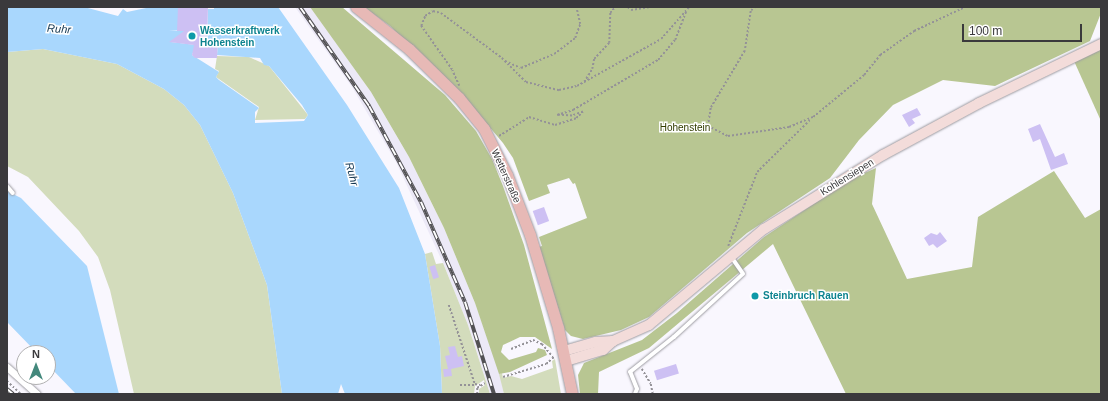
<!DOCTYPE html>
<html>
<head>
<meta charset="utf-8">
<style>
  body { margin:0 }
  #map { position:relative; width:1108px; height:401px; overflow:hidden; background:#f9f7fe; font-family:Helvetica,sans-serif }
  div>[style] { position:absolute }
  .built>* { inset:0; background:#ece9f7 }
  .green>* { inset:0; background:#d3dcbc }
  .forest>* { inset:0; background:#b8c692 }
  .water>* { inset:0; background:#a9d7fd }
  .building>* { inset:0; background:#cdc0f3; transform-origin:0 0 }
  .path>* { height:1.5px; margin-top:-0.75px; transform-origin:0; background:repeating-linear-gradient(90deg,#949297 0 2px,transparent 0 4px) }
  .roads { filter:drop-shadow(0 0 1px #9d9ca2) drop-shadow(0 0 1px #9d9ca2) }
  .lane>* { height:3.5px; margin:-1.75px; padding:0 1.75px; transform-origin:1.75px; border-radius:1.75px; background:#fff }
  .street>* { height:7px; margin:-3.5px; padding:0 3.5px; transform-origin:3.5px; border-radius:3.5px; background:#fff }
  .secondary>* { height:10px; margin:-5px; padding:0 5px; transform-origin:5px; border-radius:5px; background:#f3dcda }
  .primary>* { height:11px; margin:-5.5px; padding:0 5.5px; transform-origin:5.5px; border-radius:5.5px; background:#e7b9b6 }
  .rail>* { height:4px; margin-top:-2px; transform-origin:0; background:repeating-linear-gradient(90deg,#fff 0 8px,#525154 0 16px); box-sizing:border-box; border-block:1px solid #525154 }
  .dots>* { width:11px; height:11px; translate:-50% -50%; box-sizing:border-box; border:2px solid #fff; border-radius:50% }
  span { translate:-50% -50%; white-space:nowrap; text-align:center; line-height:1.15; -webkit-text-stroke:3px #fff; paint-order:stroke }
  .culture-label { font-size:10px; color:#0d838f; font-weight:700 }
  .left { translate:0 -50%; text-align:left }
  .park-label { font-size:10px; color:#323d00 }
  .street-label { font-size:10px; color:#3a393c }
  .water-label { font-size:11px; color:#11344e; font-style:italic }
  .frame { position:absolute; inset:0; border:8px solid #3a393c; pointer-events:none }
  .north { position:absolute; left:16px; top:345px; width:40px; height:40px; box-sizing:border-box; background:#fff; border:1px solid #b0b0b1; border-radius:50%; rotate:0deg; font-size:11px; font-weight:700; line-height:16px; text-align:center; color:#3a393c }
  .north::after { content:''; display:block; margin:auto; width:14px; height:18px; background:#43887c; clip-path:polygon(50% 0,100% 100%,50% 72%,0 100%) }
  .scale { position:absolute; left:962px; top:24px; width:120px; height:18px; box-sizing:border-box; border:2px solid #3a393c; border-top:0; padding-left:5px; font-size:12px; line-height:14px; white-space:nowrap; color:#3a393c; -webkit-text-stroke:3px #fff; paint-order:stroke }
</style>
</head>
<body>
<div id="map">
  <div class="built">
    <i style="clip-path:polygon(295px 7px,310px 7px,324px 26px,371px 92px,409px 157px,444px 228px,475px 303px,499px 371px,504px 394px,490px 394px,468px 325px,443px 263px,396px 162px,352px 87px)"></i>
  </div>
  <div class="green">
    <i style="clip-path:polygon(43px 49px,117px 64px,164px 89px,184px 105px,200px 125px,233px 193px,267px 285px,282px 394px,134px 394px,110px 290px,98px 257px,79px 231px,28px 177px,7px 166px,7px 52px)"></i>
    <i style="clip-path:polygon(217px 56px,249px 57px,269px 66px,308px 115px,305px 119px,255px 120px,259px 107px,216px 77px,219px 71px,215px 69px)"></i>
    <i style="clip-path:polygon(432px 252px,436px 264px,443px 263px,468px 325px,490px 394px,479px 394px,479px 389px,485px 385px,484px 380px,475px 386px,474px 394px,442px 394px,440px 346px,425px 254px)"></i>
    <i style="clip-path:polygon(555px 359px,561px 394px,504px 394px,499px 374px,502px 373px,503px 378px,511px 376px,522px 379px,553px 368px,552px 361px)"></i>
  </div>
  <div class="forest">
    <i style="clip-path:polygon(310px 7px,342px 7px,445px 95px,476px 131px,492px 159px,503px 186px,524px 245px,552px 349px,535px 337px,520px 337px,503px 345px,501px 352px,509px 360px,536px 352px,538px 348px,545px 350px,547px 355px,510px 372px,499px 374px,475px 303px,444px 228px,409px 157px,371px 92px)"></i>
    <i style="clip-path:polygon(364px 7px,1101px 7px,1101px 13px,1090px 41px,995px 86px,943px 80px,893px 105px,859px 140px,830px 178px,747px 233px,649px 317px,621px 330px,583px 339px,571px 336px,565px 330px,539px 247px,542px 246px,539px 237px,587px 218px,575px 183px,573px 184px,569px 178px,547px 185px,550px 193px,529px 201px,513px 158px,503px 143px,465px 98px,390px 26px)"></i>
    <i style="clip-path:polygon(1101px 49px,1101px 121px,1074px 61px)"></i>
    <i style="clip-path:polygon(876px 168px,872px 204px,907px 279px,972px 267px,978px 217px,1054px 171px,1085px 218px,1101px 209px,1101px 394px,846px 394px,773px 244px,649px 348px,599px 372px,598px 394px,580px 394px,578px 375px,584px 363px,642px 340px,677px 313px,764px 237px,851px 179px)"></i>
  </div>
  <div class="water">
    <i style="clip-path:polygon(7px 7px,84px 7px,118px 16px,123px 9px,127px 12px,151px 7px,178px 8px,184px 30px,169px 30px,184px 31px,183px 40px,171px 42px,196px 45px,192px 55px,219px 72px,216px 77px,219px 80px,259px 108px,255px 112px,255px 123px,304px 121px,308px 115px,302px 105px,269px 66px,264px 65px,260px 58px,217px 55px,218px 42px,207px 42px,208px 9px,214px 9px,214px 7px,278px 7px,347px 105px,399px 188px,425px 254px,440px 346px,442px 394px,345px 394px,341px 384px,338px 394px,282px 394px,267px 285px,233px 193px,200px 125px,184px 105px,164px 89px,117px 64px,43px 49px,7px 52px)"></i>
    <i style="clip-path:polygon(7px 191px,21px 198px,87px 266px,119px 394px,76px 394px,48px 365px,48px 353px,37px 353px,7px 322px)"></i>
  </div>
  <div class="building">
    <i style="clip-path:polygon(178px 7px,208px 7px,207px 42px,218px 41px,217px 58px,195px 58px,192px 55px,194px 45px,169px 42px,184px 31px,177px 31px)"></i>
    <i style="clip-path:polygon(917px 108px,921px 115px,912px 119px,915px 123px,909px 127px,902px 115px)"></i>
    <i style="clip-path:polygon(1040px 124px,1055px 157px,1064px 153px,1068px 164px,1051px 170px,1040px 139px,1033px 142px,1028px 129px)"></i>
    <i style="left:544px;top:207px;width:15px;height:12px;rotate:70deg"></i>
    <i style="clip-path:polygon(940px 232px,947px 241px,937px 248px,933px 244px,929px 246px,924px 238px,931px 233px,937px 235px)"></i>
    <i style="left:435px;top:265px;width:13px;height:6px;rotate:72deg"></i>
    <i style="clip-path:polygon(455px 346px,458px 357px,462px 356px,464px 366px,451px 369px,452px 376px,444px 377px,443px 369px,448px 369px,445px 356px,450px 355px,448px 347px)"></i>
    <i style="left:676px;top:364px;width:10px;height:23px;rotate:73deg"></i>
  </div>
  <div class="path">
    <i style="left:628px;top:7px;width:4px;rotate:45deg"></i>
    <i style="left:631px;top:10px;width:18px;rotate:-9deg"></i>
    <i style="left:756px;top:7px;width:6px;rotate:141deg"></i>
    <i style="left:751px;top:11px;width:40px;rotate:98.5deg"></i>
    <i style="left:745px;top:51px;width:66px;rotate:120.8deg"></i>
    <i style="left:711px;top:108px;width:18px;rotate:99deg"></i>
    <i style="left:708px;top:126px;width:22px;rotate:27deg"></i>
    <i style="left:728px;top:136px;width:62px;rotate:-8.4deg"></i>
    <i style="left:789px;top:127px;width:26px;rotate:-23deg"></i>
    <i style="left:813px;top:117px;width:66px;rotate:-39.5deg"></i>
    <i style="left:864px;top:75px;width:26px;rotate:-51deg"></i>
    <i style="left:880px;top:55px;width:42px;rotate:-35.2deg"></i>
    <i style="left:914px;top:31px;width:56px;rotate:-25.2deg"></i>
    <i style="left:505px;top:61px;width:17px;rotate:24deg"></i>
    <i style="left:521px;top:68px;width:36px;rotate:-23deg"></i>
    <i style="left:554px;top:54px;width:26px;rotate:-37deg"></i>
    <i style="left:575px;top:38px;width:15px;rotate:-70deg"></i>
    <i style="left:580px;top:24px;width:17px;rotate:-103deg"></i>
    <i style="left:584px;top:82px;width:15px;rotate:-58deg"></i>
    <i style="left:592px;top:69px;width:10px;rotate:-79deg"></i>
    <i style="left:594px;top:59px;width:22px;rotate:-47deg"></i>
    <i style="left:609px;top:43px;width:30px;rotate:-88deg"></i>
    <i style="left:610px;top:13px;width:8px;rotate:-50deg"></i>
    <i style="left:459px;top:86px;width:17px;rotate:-114deg"></i>
    <i style="left:452px;top:70px;width:54px;rotate:-125.2deg"></i>
    <i style="left:421px;top:26px;width:11px;rotate:-68deg"></i>
    <i style="left:425px;top:16px;width:9px;rotate:-32deg"></i>
    <i style="left:433px;top:11px;width:8px;rotate:14deg"></i>
    <i style="left:441px;top:13px;width:76px;rotate:36.4deg"></i>
    <i style="left:502px;top:58px;width:34px;rotate:45deg"></i>
    <i style="left:526px;top:82px;width:34px;rotate:14deg"></i>
    <i style="left:559px;top:90px;width:18px;rotate:-13deg"></i>
    <i style="left:577px;top:86px;width:96px;rotate:-29.2deg"></i>
    <i style="left:661px;top:39px;width:43px;rotate:-48.8deg"></i>
    <i style="left:499px;top:136px;width:36px;rotate:-32deg"></i>
    <i style="left:529px;top:117px;width:27px;rotate:17deg"></i>
    <i style="left:555px;top:125px;width:22px;rotate:-18deg"></i>
    <i style="left:576px;top:118px;width:9px;rotate:-41deg"></i>
    <i style="left:583px;top:112px;width:12px;rotate:160deg"></i>
    <i style="left:572px;top:116px;width:15px;rotate:-176deg"></i>
    <i style="left:557px;top:115px;width:17px;rotate:-17deg"></i>
    <i style="left:573px;top:110px;width:99px;rotate:-30.5deg"></i>
    <i style="left:658px;top:60px;width:26px;rotate:-50deg"></i>
    <i style="left:675px;top:40px;width:31px;rotate:-69deg"></i>
    <i style="left:728px;top:246px;width:79px;rotate:-68.6deg"></i>
    <i style="left:757px;top:172px;width:76px;rotate:-44.5deg"></i>
    <i style="left:449px;top:305px;width:83px;rotate:71.8deg"></i>
    <i style="left:475px;top:384px;width:5px;rotate:11deg"></i>
    <i style="left:511px;top:349px;width:24px;rotate:-22deg"></i>
    <i style="left:533px;top:340px;width:10px;rotate:24deg"></i>
    <i style="left:542px;top:344px;width:17px;rotate:50deg"></i>
    <i style="left:642px;top:369px;width:17px;rotate:59deg"></i>
    <i style="left:651px;top:384px;width:10px;rotate:79deg"></i>
    <i style="left:503px;top:377px;width:45px;rotate:-16.8deg"></i>
    <i style="left:546px;top:364px;width:12px;rotate:-42deg"></i>
    <i style="left:7px;top:381px;width:19px;rotate:43deg"></i>
    <i style="left:460px;top:385px;width:15px"></i>
    <i style="left:477px;top:394px;width:6px;rotate:-90deg"></i>
    <i style="left:477px;top:388px;width:9px;rotate:-32deg"></i>
  </div>
  <div class="roads">
    <div class="lane">
      <i style="left:7px;top:186px;width:9px;rotate:49deg"></i>
      <i style="left:635px;top:394px;width:5px;rotate:-68deg"></i>
      <i style="left:637px;top:389px;width:18px;rotate:-112deg"></i>
      <i style="left:630px;top:372px;width:56px;rotate:-38.5deg"></i>
      <i style="left:674px;top:337px;width:93px;rotate:-42.4deg"></i>
      <i style="left:743px;top:274px;width:21px;rotate:-125deg"></i>
    </div>
    <div class="street">
      <i style="left:7px;top:367px;width:40px;rotate:42deg"></i>
    </div>
    <div class="secondary">
      <i style="left:564px;top:351px;width:33px;rotate:-16deg"></i>
      <i style="left:596px;top:342px;width:17px;rotate:-3deg"></i>
      <i style="left:566px;top:361px;width:39px;rotate:-17deg"></i>
      <i style="left:603px;top:350px;width:13px;rotate:-42deg"></i>
      <i style="left:613px;top:341px;width:39px;rotate:-24deg"></i>
      <i style="left:649px;top:325px;width:150px;rotate:-39.9deg"></i>
      <i style="left:764px;top:229px;width:140px;rotate:-31.9deg"></i>
      <i style="left:883px;top:155px;width:109px;rotate:-28.4deg"></i>
      <i style="left:979px;top:103px;width:136px;rotate:-25.8deg"></i>
    </div>
    <div class="primary">
      <i style="left:356px;top:7px;width:68px;rotate:38.4deg"></i>
      <i style="left:409px;top:49px;width:70px;rotate:44.4deg"></i>
      <i style="left:459px;top:98px;width:40px;rotate:51deg"></i>
      <i style="left:484px;top:129px;width:51px;rotate:63.4deg"></i>
      <i style="left:507px;top:175px;width:64px;rotate:69deg"></i>
      <i style="left:530px;top:235px;width:97px;rotate:73.2deg"></i>
      <i style="left:558px;top:328px;width:67px;rotate:78deg"></i>
    </div>
  </div>
  <div class="rail">
    <i style="left:300px;top:7px;width:121px;rotate:55.1deg"></i>
    <i style="left:369px;top:106px;width:109px;rotate:61.6deg"></i>
    <i style="left:421px;top:202px;width:109px;rotate:66.3deg"></i>
    <i style="left:465px;top:302px;width:96px;rotate:72.5deg"></i>
    <i style="left:7px;top:389px;width:8px;rotate:40deg"></i>
  </div>
  <div class="dots">
    <i style="left:192px;top:36px;background:#0f9aa8"></i>
    <i style="left:755px;top:296px;background:#0f9aa8"></i>
  </div>
  <div class="culture-label">
    <span class="left" style="left:200px;top:36px">Wasserkraftwerk<br>Hohenstein</span>
    <span class="left" style="left:763px;top:296px">Steinbruch Rauen</span>
  </div>
  <div class="park-label">
    <span style="left:685px;top:128px">Hohenstein</span>
  </div>
  <div class="street-label">
    <span style="left:506px;top:176px;rotate:66deg">Wetterstraße</span>
    <span style="left:847px;top:177px;rotate:-32deg">Kohlensiepen</span>
  </div>
  <div class="water-label">
    <span style="left:59px;top:29px;rotate:4deg">Ruhr</span>
    <span style="left:352px;top:174px;rotate:75deg">Ruhr</span>
  </div>
  <div class="frame"></div>
  <div class="north">N</div>
  <div class="scale">100 m</div>
</div>
</body>
</html>
